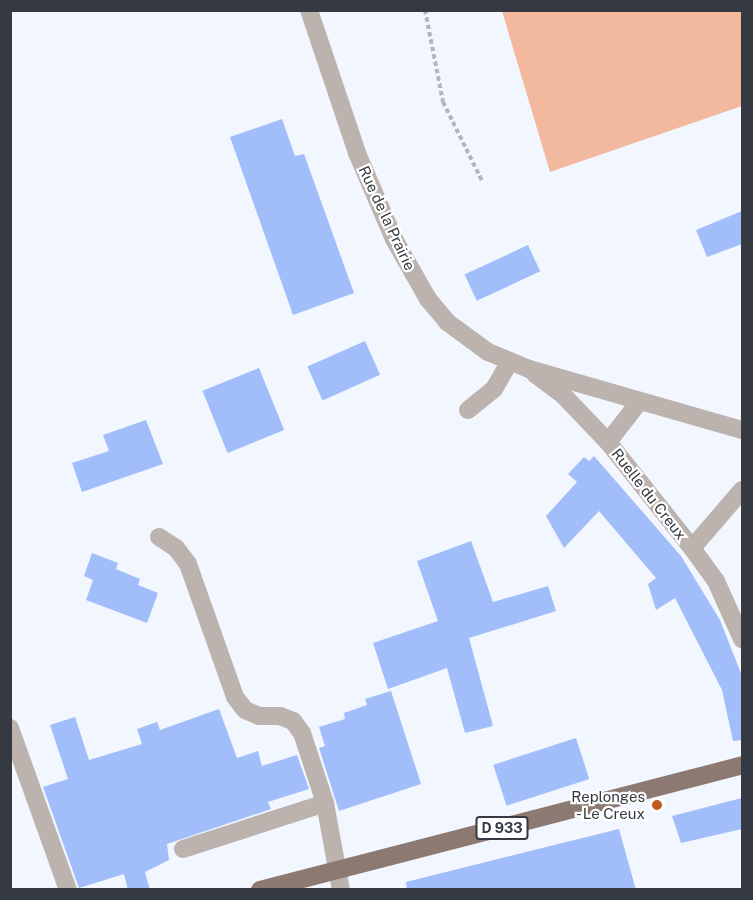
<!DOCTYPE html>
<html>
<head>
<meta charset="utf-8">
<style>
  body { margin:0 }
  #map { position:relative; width:753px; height:900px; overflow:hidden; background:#f2f6ff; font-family:"Public Sans",sans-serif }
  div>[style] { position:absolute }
  .green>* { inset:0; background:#f2b99e }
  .building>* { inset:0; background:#a1befa; transform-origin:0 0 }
  .path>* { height:4px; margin-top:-2px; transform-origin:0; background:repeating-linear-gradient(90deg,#b2b6bf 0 4.5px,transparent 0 7.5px) }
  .minor>* { height:18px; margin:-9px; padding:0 9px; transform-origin:9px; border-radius:9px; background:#bdb3ae }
  .major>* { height:18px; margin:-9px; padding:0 9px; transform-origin:9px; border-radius:9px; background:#8c7a72 }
  .dots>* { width:16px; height:16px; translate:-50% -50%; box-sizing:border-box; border:3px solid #fff; border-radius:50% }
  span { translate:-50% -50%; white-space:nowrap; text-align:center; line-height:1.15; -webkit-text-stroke:4.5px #fff; paint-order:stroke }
  .shield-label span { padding:2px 4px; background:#fff; border:2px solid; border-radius:4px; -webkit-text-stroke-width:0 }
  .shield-label { font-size:14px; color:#353941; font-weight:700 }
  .street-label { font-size:15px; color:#353941 }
  .poi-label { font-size:15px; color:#353941 }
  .right { translate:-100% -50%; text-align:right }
  .frame { position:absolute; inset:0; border:12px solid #353941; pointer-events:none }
</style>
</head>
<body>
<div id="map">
  <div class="green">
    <i style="clip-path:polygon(502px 11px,742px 11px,742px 106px,550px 172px)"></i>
  </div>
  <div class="building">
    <i style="clip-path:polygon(282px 119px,295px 156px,304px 154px,354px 293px,293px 315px,230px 137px)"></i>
    <i style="clip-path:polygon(742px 211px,742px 244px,707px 257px,696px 230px)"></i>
    <i style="left:528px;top:245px;width:29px;height:70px;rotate:65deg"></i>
    <i style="left:365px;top:341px;width:37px;height:63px;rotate:66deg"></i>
    <i style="left:259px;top:368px;width:67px;height:61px;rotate:68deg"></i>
    <i style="clip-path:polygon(146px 420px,163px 464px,82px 492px,72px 463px,109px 451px,103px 435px)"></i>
    <i style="clip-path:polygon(594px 456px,681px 556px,720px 620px,742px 676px,742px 740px,733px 741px,722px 690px,675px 598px,656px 610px,648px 584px,656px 578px,599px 511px,564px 548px,546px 516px,577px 482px,568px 474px,584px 457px,589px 461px)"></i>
    <i style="clip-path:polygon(471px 541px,493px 602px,548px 586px,556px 611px,469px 638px,493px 726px,465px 733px,447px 668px,388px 689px,373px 643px,438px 621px,417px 561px)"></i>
    <i style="clip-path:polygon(92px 553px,118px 563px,116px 569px,140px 579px,138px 585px,158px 593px,147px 623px,86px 600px,93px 580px,84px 576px)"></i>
    <i style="clip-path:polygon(391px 691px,421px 784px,339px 811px,319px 748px,325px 746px,319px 727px,345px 719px,344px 713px,367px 705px,365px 699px)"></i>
    <i style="clip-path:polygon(219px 709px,237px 758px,258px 751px,262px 766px,297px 755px,309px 789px,268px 802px,271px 809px,167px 844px,169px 860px,145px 872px,150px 890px,128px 890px,124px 874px,79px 888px,43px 787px,68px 779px,50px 725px,75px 717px,89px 760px,142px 744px,137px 729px,157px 722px,160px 730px)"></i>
    <i style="left:576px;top:738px;width:43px;height:87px;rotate:72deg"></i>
    <i style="clip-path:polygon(742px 798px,742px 829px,681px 843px,672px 816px)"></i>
    <i style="clip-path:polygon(619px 829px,636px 890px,407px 890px,406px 882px)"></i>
  </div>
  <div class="path">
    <i style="left:425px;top:10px;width:94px;rotate:78.9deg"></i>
    <i style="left:443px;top:102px;width:88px;rotate:63.7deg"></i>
  </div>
  <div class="minor">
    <i style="left:309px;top:10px;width:151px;rotate:71.4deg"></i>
    <i style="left:357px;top:153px;width:94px;rotate:66.7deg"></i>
    <i style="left:394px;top:239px;width:69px;rotate:60.5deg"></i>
    <i style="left:428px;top:299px;width:30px;rotate:50deg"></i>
    <i style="left:447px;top:322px;width:51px;rotate:36.2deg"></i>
    <i style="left:488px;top:352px;width:44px;rotate:22.5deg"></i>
    <i style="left:529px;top:369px;width:222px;rotate:16deg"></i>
    <i style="left:535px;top:374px;width:36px;rotate:37deg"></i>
    <i style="left:564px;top:396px;width:64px;rotate:46.3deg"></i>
    <i style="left:608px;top:442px;width:135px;rotate:51.6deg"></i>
    <i style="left:692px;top:548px;width:41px;rotate:54deg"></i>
    <i style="left:716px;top:581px;width:64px;rotate:65.9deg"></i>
    <i style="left:468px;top:410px;width:33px;rotate:-39deg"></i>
    <i style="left:494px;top:389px;width:32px;rotate:-60deg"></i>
    <i style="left:608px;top:442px;width:51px;rotate:-52.2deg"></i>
    <i style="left:159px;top:537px;width:20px;rotate:33deg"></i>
    <i style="left:176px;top:548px;width:20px;rotate:53deg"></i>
    <i style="left:188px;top:564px;width:141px;rotate:70.5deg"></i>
    <i style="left:235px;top:697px;width:16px;rotate:52deg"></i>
    <i style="left:245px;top:710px;width:15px;rotate:23deg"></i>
    <i style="left:259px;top:716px;width:21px"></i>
    <i style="left:280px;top:716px;width:14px;rotate:21deg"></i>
    <i style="left:293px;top:721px;width:15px;rotate:53deg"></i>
    <i style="left:302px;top:733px;width:74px;rotate:71.8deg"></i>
    <i style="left:325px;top:803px;width:88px;rotate:79.6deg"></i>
    <i style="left:692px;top:548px;width:77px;rotate:-49.2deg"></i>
    <i style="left:10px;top:728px;width:172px;rotate:70.3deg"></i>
    <i style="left:183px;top:849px;width:149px;rotate:-17.9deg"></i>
  </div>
  <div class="major">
    <i style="left:260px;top:890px;width:498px;rotate:-14.5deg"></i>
  </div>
  <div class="dots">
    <i style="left:657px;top:805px;background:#be5b23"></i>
  </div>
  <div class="shield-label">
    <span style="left:502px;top:828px">D 933</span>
  </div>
  <div class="street-label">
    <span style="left:387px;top:218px;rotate:65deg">Rue de la Prairie</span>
    <span style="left:649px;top:494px;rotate:52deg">Ruelle du Creux</span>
  </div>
  <div class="poi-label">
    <span class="right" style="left:645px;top:805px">Replonges<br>- Le Creux</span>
  </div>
  <div class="frame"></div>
</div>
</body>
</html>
